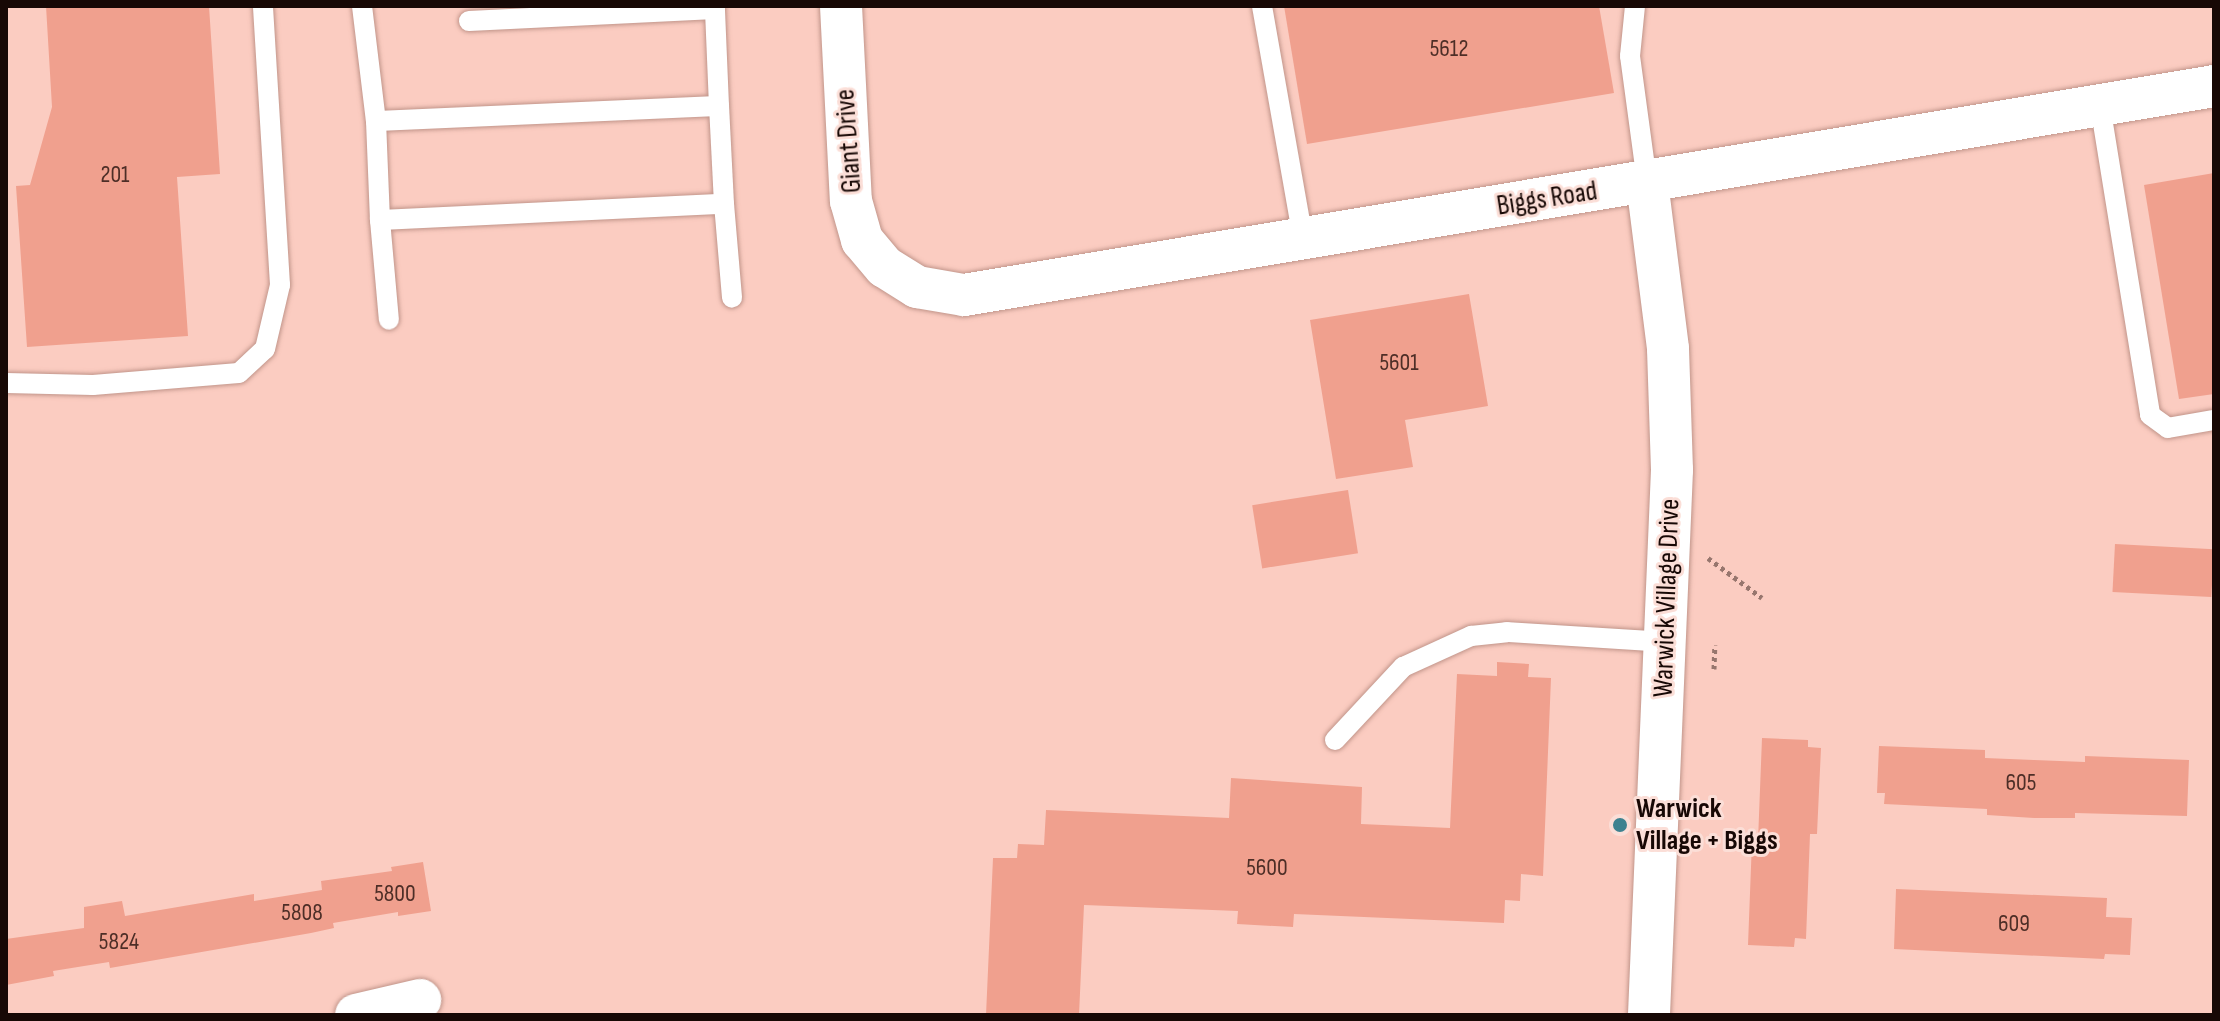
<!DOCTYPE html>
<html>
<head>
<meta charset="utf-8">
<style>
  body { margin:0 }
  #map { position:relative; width:2220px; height:1021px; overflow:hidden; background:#fbccc1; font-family:"Sofia Sans Condensed",sans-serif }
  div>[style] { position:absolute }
  .building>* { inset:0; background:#f0a08e; transform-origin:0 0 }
  .path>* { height:5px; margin-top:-2.5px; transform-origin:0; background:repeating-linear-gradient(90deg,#97766e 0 4px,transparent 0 8px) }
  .roads { filter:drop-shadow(0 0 2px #c1958a) drop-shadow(0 0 2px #c1958a) }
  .lane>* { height:20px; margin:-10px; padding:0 10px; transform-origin:10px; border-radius:10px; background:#fff }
  .street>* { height:42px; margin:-21px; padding:0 21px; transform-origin:21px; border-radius:21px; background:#fff }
  .dots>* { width:22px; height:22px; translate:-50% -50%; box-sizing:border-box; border:4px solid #fbded7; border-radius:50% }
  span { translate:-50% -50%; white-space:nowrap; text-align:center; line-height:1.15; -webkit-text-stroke:6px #fbded7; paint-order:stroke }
  .number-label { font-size:24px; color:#4d2e27 }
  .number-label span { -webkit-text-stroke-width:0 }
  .street-label { font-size:28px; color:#170805 }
  .poi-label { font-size:28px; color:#170805; font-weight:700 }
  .left { translate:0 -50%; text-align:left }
  .frame { position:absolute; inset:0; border:8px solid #170805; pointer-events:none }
</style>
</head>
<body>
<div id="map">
  <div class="building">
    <i style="clip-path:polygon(46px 6px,209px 6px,220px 174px,177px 177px,188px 336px,27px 347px,16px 186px,30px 185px,52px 107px)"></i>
    <i style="clip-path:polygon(1284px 6px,1599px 6px,1614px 93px,1307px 144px)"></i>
    <i style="clip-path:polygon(2214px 173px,2214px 394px,2179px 399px,2144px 185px)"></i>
    <i style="clip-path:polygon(1469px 294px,1488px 406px,1405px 420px,1413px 467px,1336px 479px,1310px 320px)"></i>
    <i style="left:1348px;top:490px;width:64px;height:97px;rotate:81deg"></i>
    <i style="left:2115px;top:544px;width:99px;height:48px;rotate:3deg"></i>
    <i style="clip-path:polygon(1497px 662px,1529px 664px,1528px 677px,1551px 678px,1543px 876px,1521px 874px,1520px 901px,1505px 900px,1504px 923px,1294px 914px,1293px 927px,1237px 924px,1238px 911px,1084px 905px,1079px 1015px,986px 1015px,993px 858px,1017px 858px,1018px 844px,1044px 845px,1046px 810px,1229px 818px,1231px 778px,1362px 787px,1361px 824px,1450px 828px,1457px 674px,1497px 676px)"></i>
    <i style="clip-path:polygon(1762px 738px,1808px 740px,1808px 747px,1821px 748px,1817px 834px,1810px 834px,1806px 939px,1795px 938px,1794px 947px,1748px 945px,1752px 841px,1758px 841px)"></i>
    <i style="clip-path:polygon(1879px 746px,1985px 750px,1985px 758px,2034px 760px,2085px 762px,2085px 756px,2189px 760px,2187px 816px,2075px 813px,2075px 818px,2034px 818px,1987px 815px,1987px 809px,1884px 804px,1885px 793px,1877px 793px)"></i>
    <i style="clip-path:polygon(423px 862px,431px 911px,398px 916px,398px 912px,333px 923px,334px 928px,311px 933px,110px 968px,109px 962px,53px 971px,54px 976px,6px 985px,6px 939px,84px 928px,84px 907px,122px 901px,125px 916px,254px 894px,254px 901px,322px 890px,321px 881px,392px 871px,391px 867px)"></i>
    <i style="clip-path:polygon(1896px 889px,2107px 898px,2106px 917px,2132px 918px,2130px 955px,2105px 954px,2104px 959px,1894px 949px)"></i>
  </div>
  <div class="path">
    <i style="left:1708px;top:558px;width:67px;rotate:36.5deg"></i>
    <i style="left:1714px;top:669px;width:24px;rotate:-88deg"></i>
  </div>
  <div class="roads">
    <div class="lane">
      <i style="left:362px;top:6px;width:116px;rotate:83.1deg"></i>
      <i style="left:376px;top:121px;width:99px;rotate:87.7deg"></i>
      <i style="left:380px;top:220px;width:344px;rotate:-2.7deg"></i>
      <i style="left:724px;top:204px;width:98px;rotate:-92.9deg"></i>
      <i style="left:1262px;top:6px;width:237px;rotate:80deg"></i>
      <i style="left:1635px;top:6px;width:50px;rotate:95.7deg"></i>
      <i style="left:1630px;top:56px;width:127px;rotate:82.3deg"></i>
      <i style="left:469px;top:21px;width:246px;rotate:-2.8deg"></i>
      <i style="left:715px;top:9px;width:3px;rotate:-90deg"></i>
      <i style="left:2100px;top:105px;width:314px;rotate:80.8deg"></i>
      <i style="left:2150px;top:415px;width:22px;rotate:36deg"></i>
      <i style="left:2168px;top:428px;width:47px;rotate:-9.9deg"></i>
      <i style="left:376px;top:121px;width:343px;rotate:-2.5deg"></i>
      <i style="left:719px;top:106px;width:97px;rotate:-92.4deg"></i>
      <i style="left:724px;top:204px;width:94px;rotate:85.1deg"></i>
      <i style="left:380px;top:220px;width:100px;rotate:84.9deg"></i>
      <i style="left:6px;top:383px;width:87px;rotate:1.3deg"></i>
      <i style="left:93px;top:385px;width:146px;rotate:-4.7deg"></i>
      <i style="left:239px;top:373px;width:35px;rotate:-43deg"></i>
      <i style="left:265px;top:349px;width:66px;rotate:-76.8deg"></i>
      <i style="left:280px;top:285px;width:280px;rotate:-93.5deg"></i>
      <i style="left:1335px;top:740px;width:100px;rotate:-47deg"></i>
      <i style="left:1403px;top:667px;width:75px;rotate:-24.5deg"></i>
      <i style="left:1471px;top:636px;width:36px;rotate:-6deg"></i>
      <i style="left:1507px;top:632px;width:158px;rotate:3.6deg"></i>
    </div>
    <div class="street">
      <i style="left:841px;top:6px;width:195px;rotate:87.1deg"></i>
      <i style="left:851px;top:201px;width:41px;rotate:74.2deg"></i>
      <i style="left:862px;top:240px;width:35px;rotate:50deg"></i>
      <i style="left:885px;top:267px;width:38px;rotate:32deg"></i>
      <i style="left:917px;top:287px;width:48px;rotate:9.7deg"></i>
      <i style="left:964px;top:295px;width:1267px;rotate:-9.49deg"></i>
      <i style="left:1647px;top:182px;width:168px;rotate:82.8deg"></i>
      <i style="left:1668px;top:349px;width:121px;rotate:88.1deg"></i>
      <i style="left:1672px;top:470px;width:545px;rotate:92.42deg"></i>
      <i style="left:356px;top:1015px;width:66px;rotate:-13.2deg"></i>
    </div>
  </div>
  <div class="dots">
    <i style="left:1620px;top:825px;background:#3d8290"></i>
  </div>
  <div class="number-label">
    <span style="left:1449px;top:49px">5612</span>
    <span style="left:115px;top:175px">201</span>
    <span style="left:1399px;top:363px">5601</span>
    <span style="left:2021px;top:783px">605</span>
    <span style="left:1267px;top:868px">5600</span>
    <span style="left:395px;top:894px">5800</span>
    <span style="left:302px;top:913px">5808</span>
    <span style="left:2014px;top:924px">609</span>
    <span style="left:119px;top:942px">5824</span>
  </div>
  <div class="street-label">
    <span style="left:849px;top:141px;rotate:-94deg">Giant Drive</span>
    <span style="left:1547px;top:199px;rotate:-9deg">Biggs Road</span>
    <span style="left:1667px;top:598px;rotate:-88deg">Warwick Village Drive</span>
  </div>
  <div class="poi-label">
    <span class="left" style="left:1636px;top:825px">Warwick<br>Village + Biggs</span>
  </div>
  <div class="frame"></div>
</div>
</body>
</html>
